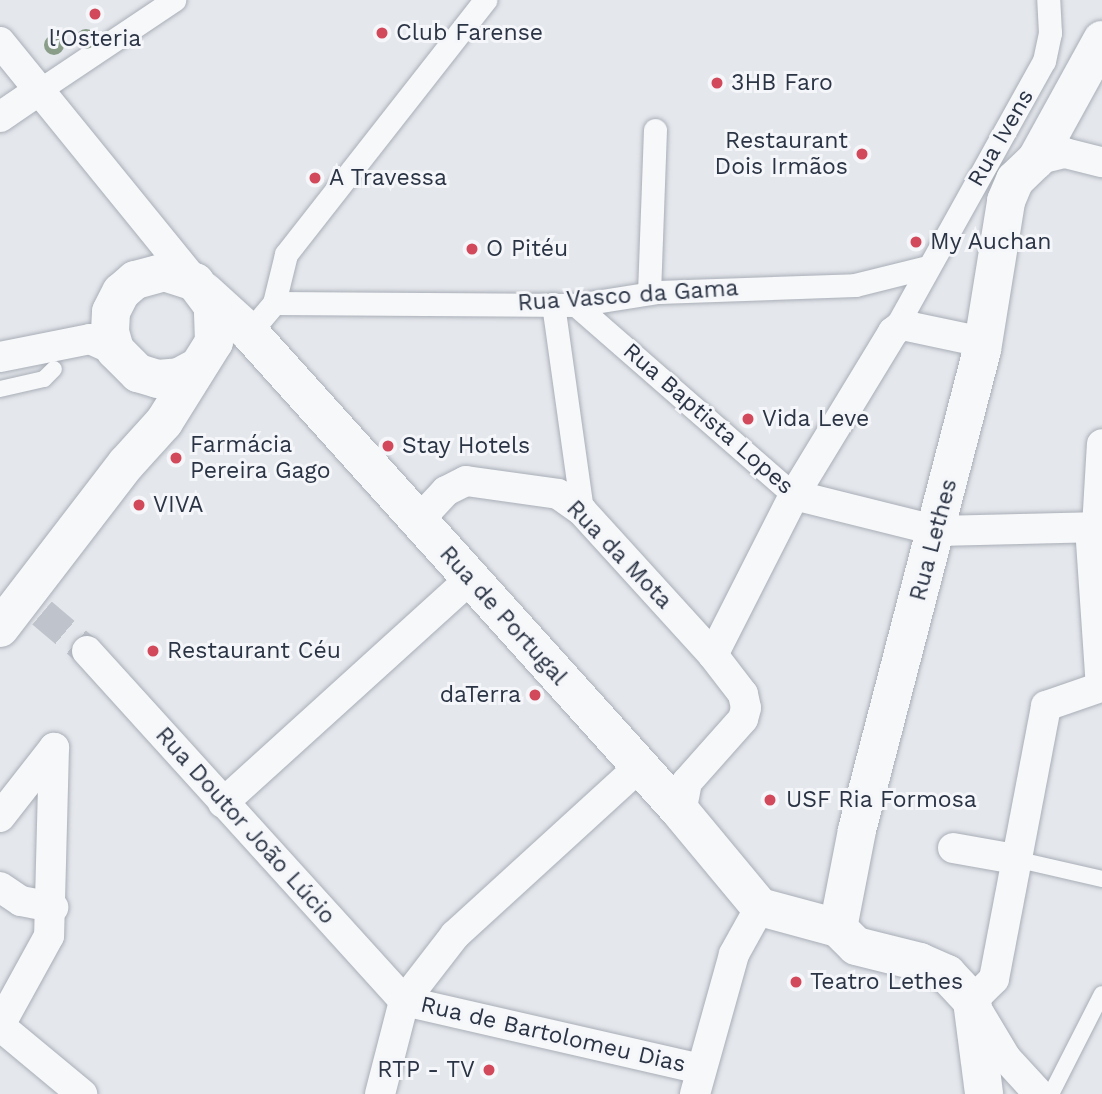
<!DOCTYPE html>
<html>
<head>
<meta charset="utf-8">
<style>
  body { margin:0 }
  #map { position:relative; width:1102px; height:1094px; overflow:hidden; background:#e4e7ec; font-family:"Work Sans",sans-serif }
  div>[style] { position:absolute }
  .minor-tunnel>* { height:30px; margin-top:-15px; transform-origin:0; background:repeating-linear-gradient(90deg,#bfc3cb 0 30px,transparent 0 45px) }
  .roads { filter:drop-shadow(0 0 2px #a9aeb7) drop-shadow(0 0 2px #a9aeb7) }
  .service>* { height:16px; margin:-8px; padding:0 8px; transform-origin:8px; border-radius:8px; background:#f7f8fa }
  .pedestrian>* { height:23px; margin:-11.5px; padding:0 11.5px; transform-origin:11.5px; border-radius:11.5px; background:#f7f8fa }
  .minor>* { height:30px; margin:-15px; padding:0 15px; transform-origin:15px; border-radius:15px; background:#f7f8fa }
  .tertiary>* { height:38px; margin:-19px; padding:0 19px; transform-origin:19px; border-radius:19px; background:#f7f8fa }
  .trees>* { width:20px; height:20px; margin:-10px; border-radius:50%; background:#899d89 }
  .dots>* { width:19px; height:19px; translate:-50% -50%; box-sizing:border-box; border:4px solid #f4f6f9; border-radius:50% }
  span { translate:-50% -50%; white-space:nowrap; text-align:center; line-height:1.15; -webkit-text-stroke:6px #f4f6f9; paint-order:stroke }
  .poi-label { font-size:23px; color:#2b3445 }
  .left { translate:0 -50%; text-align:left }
  .right { translate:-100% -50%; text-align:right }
  .street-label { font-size:23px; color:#2b3445 }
</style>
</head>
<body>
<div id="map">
  <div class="minor-tunnel">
    <i style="left:42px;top:613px;width:59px;rotate:40.2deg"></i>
  </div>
  <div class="roads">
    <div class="service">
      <i style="left:0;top:389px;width:45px;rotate:-12.8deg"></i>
      <i style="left:44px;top:379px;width:14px;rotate:-45deg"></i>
      <i style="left:1015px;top:859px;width:89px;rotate:12.9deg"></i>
      <i style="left:1051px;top:1094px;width:112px;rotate:-63deg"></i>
    </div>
    <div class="pedestrian">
      <i style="left:38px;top:91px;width:164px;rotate:-33.8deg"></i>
      <i style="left:649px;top:293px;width:163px;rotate:-87.9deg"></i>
      <i style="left:274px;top:303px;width:50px;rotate:-76.2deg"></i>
      <i style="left:286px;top:254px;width:323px;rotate:-51.9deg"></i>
      <i style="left:553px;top:304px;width:209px;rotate:82deg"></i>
      <i style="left:576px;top:305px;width:289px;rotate:41.1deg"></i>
      <i style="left:254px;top:327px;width:31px;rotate:-50deg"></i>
      <i style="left:274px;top:303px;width:302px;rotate:0.4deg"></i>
      <i style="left:576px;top:305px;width:83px;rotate:-9deg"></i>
      <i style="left:658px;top:292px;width:197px;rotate:-2deg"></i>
      <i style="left:855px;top:285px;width:74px;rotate:-14deg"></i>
      <i style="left:893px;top:332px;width:310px;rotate:-60.9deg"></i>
      <i style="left:1044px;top:61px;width:29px;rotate:-78deg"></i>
      <i style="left:1050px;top:33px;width:33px;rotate:-93deg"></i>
    </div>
    <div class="minor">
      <i style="left:0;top:42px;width:309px;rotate:50.9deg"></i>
      <i style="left:0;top:117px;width:46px;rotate:-34.4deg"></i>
      <i style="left:1036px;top:160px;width:30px;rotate:-14deg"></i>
      <i style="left:1065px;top:153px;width:38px;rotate:14deg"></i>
      <i style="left:0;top:357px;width:92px;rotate:-11.3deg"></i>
      <i style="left:90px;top:339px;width:27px;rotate:24deg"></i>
      <i style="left:794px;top:495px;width:148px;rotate:14deg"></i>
      <i style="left:938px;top:531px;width:164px;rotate:-1.4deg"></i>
      <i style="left:418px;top:521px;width:41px;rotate:-47deg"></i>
      <i style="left:446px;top:491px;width:22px;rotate:-27deg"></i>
      <i style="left:466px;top:481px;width:93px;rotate:8deg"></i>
      <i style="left:558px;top:494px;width:29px;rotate:35deg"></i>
      <i style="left:582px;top:511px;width:195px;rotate:47.7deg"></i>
      <i style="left:713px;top:655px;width:49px;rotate:52.4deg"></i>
      <i style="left:743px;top:694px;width:14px;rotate:78deg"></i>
      <i style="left:746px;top:708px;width:11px;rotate:105deg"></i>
      <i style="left:743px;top:719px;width:84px;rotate:131.6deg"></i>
      <i style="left:687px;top:782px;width:31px;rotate:101deg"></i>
      <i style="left:1090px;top:527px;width:160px;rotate:86.1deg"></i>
      <i style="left:1097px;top:527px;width:83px;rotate:-86.6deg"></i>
      <i style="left:87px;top:651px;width:472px;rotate:47.8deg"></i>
      <i style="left:404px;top:1001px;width:305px;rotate:12.9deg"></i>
      <i style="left:713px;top:655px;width:179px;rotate:-63.1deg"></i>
      <i style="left:794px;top:495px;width:191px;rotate:-58.7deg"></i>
      <i style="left:893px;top:332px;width:11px;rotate:-38deg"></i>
      <i style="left:902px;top:325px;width:83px;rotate:11.9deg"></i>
      <i style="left:223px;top:803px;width:333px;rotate:-42.2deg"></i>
      <i style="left:0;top:817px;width:88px;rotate:-52deg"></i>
      <i style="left:54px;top:748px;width:188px;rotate:91.5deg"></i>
      <i style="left:49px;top:936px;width:102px;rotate:118.8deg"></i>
      <i style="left:953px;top:848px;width:63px;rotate:10.1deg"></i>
      <i style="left:0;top:887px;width:25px;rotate:34deg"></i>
      <i style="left:21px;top:901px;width:33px;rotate:11deg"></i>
      <i style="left:0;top:1026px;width:107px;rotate:39.7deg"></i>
      <i style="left:380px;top:1094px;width:96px;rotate:-75.5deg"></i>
      <i style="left:404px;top:1001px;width:83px;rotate:-52.3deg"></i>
      <i style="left:455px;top:935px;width:249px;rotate:-42.4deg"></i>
      <i style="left:695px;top:1094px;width:145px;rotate:-74.4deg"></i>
      <i style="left:734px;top:954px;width:54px;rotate:-61deg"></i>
      <i style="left:1039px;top:1094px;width:49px;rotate:-132.5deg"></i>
      <i style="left:1006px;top:1058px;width:66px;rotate:-120.8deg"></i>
      <i style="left:972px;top:1001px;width:31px;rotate:-45deg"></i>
      <i style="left:994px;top:979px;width:278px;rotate:-79.2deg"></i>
      <i style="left:1046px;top:706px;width:58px;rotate:-19.1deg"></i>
    </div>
    <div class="tertiary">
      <i style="left:205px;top:292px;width:59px;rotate:42.3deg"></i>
      <i style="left:249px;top:332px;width:646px;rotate:48.01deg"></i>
      <i style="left:681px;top:812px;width:124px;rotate:50.3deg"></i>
      <i style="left:760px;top:907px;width:81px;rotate:15.1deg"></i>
      <i style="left:838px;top:928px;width:25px;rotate:45deg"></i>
      <i style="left:856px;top:946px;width:66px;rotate:14deg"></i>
      <i style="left:920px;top:962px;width:30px;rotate:24deg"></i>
      <i style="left:947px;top:974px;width:37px;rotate:47deg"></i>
      <i style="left:972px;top:1001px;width:94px;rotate:82.6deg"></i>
      <i style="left:0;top:628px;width:207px;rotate:-52.5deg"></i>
      <i style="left:126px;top:464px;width:57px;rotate:-47.9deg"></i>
      <i style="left:164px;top:422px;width:94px;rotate:-58deg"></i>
      <i style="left:214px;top:342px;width:36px;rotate:-92deg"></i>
      <i style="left:213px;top:306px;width:30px;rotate:-127deg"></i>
      <i style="left:195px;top:282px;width:32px;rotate:-162deg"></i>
      <i style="left:165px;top:272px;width:31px;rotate:165deg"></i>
      <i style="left:135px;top:280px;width:18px;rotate:139deg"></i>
      <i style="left:121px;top:292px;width:22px;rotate:117deg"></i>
      <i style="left:111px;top:312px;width:20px;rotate:93deg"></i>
      <i style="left:110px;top:332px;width:19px;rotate:74deg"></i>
      <i style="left:115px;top:350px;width:33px;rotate:45deg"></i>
      <i style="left:138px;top:373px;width:21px;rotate:17deg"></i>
      <i style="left:158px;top:379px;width:21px;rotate:-5deg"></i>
      <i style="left:179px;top:377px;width:19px;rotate:-28deg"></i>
      <i style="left:838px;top:928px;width:100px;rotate:-79deg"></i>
      <i style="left:857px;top:830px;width:496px;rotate:-75.4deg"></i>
      <i style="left:982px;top:350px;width:151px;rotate:-80.8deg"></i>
      <i style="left:1006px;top:201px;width:23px;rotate:-67deg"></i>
      <i style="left:1015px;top:180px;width:29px;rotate:-44deg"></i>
      <i style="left:1036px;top:160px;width:137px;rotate:-61.2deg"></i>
    </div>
  </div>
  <div class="trees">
    <i style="left:86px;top:39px"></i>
    <i style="left:54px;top:45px"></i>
  </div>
  <div class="dots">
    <i style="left:95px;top:14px;background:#d1495b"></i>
    <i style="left:382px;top:33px;background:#d1495b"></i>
    <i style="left:717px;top:83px;background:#d1495b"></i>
    <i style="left:862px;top:154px;background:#d1495b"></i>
    <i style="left:315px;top:178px;background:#d1495b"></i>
    <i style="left:916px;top:242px;background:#d1495b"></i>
    <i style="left:472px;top:249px;background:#d1495b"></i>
    <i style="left:748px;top:419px;background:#d1495b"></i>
    <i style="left:388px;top:446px;background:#d1495b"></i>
    <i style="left:176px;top:458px;background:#d1495b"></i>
    <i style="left:139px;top:505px;background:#d1495b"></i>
    <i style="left:153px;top:651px;background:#d1495b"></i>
    <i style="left:535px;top:695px;background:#d1495b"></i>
    <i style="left:770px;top:800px;background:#d1495b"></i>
    <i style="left:796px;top:982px;background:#d1495b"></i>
    <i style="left:489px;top:1070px;background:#d1495b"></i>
  </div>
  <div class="poi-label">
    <span class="left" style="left:396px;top:33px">Club Farense</span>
    <span style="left:95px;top:39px">l'Osteria</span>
    <span class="left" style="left:731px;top:83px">3HB Faro</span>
    <span class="right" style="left:848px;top:154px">Restaurant<br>Dois Irmãos</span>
    <span class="left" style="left:329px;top:178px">A Travessa</span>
    <span class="left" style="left:930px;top:242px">My Auchan</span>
    <span class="left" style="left:486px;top:249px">O Pitéu</span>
    <span class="left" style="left:762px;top:419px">Vida Leve</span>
    <span class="left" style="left:190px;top:458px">Farmácia<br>Pereira Gago</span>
    <span class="left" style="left:402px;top:446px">Stay Hotels</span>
    <span class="left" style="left:153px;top:505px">VIVA</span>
    <span class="left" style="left:167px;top:651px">Restaurant Céu</span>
    <span class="right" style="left:521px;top:695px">daTerra</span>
    <span class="left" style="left:786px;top:800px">USF Ria Formosa</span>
    <span class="left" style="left:810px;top:982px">Teatro Lethes</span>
    <span class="right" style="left:475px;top:1070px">RTP - TV</span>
  </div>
  <div class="street-label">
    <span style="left:1001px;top:138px;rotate:-60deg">Rua Ivens</span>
    <span style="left:628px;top:296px;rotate:-4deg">Rua Vasco da Gama</span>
    <span style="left:708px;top:419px;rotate:41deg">Rua Baptista Lopes</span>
    <span style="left:934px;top:540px;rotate:-75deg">Rua Lethes</span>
    <span style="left:619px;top:555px;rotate:46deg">Rua da Mota</span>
    <span style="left:503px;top:616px;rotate:48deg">Rua de Portugal</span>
    <span style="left:245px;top:826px;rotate:48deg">Rua Doutor João Lúcio</span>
    <span style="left:553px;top:1035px;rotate:13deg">Rua de Bartolomeu Dias</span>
  </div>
</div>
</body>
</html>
